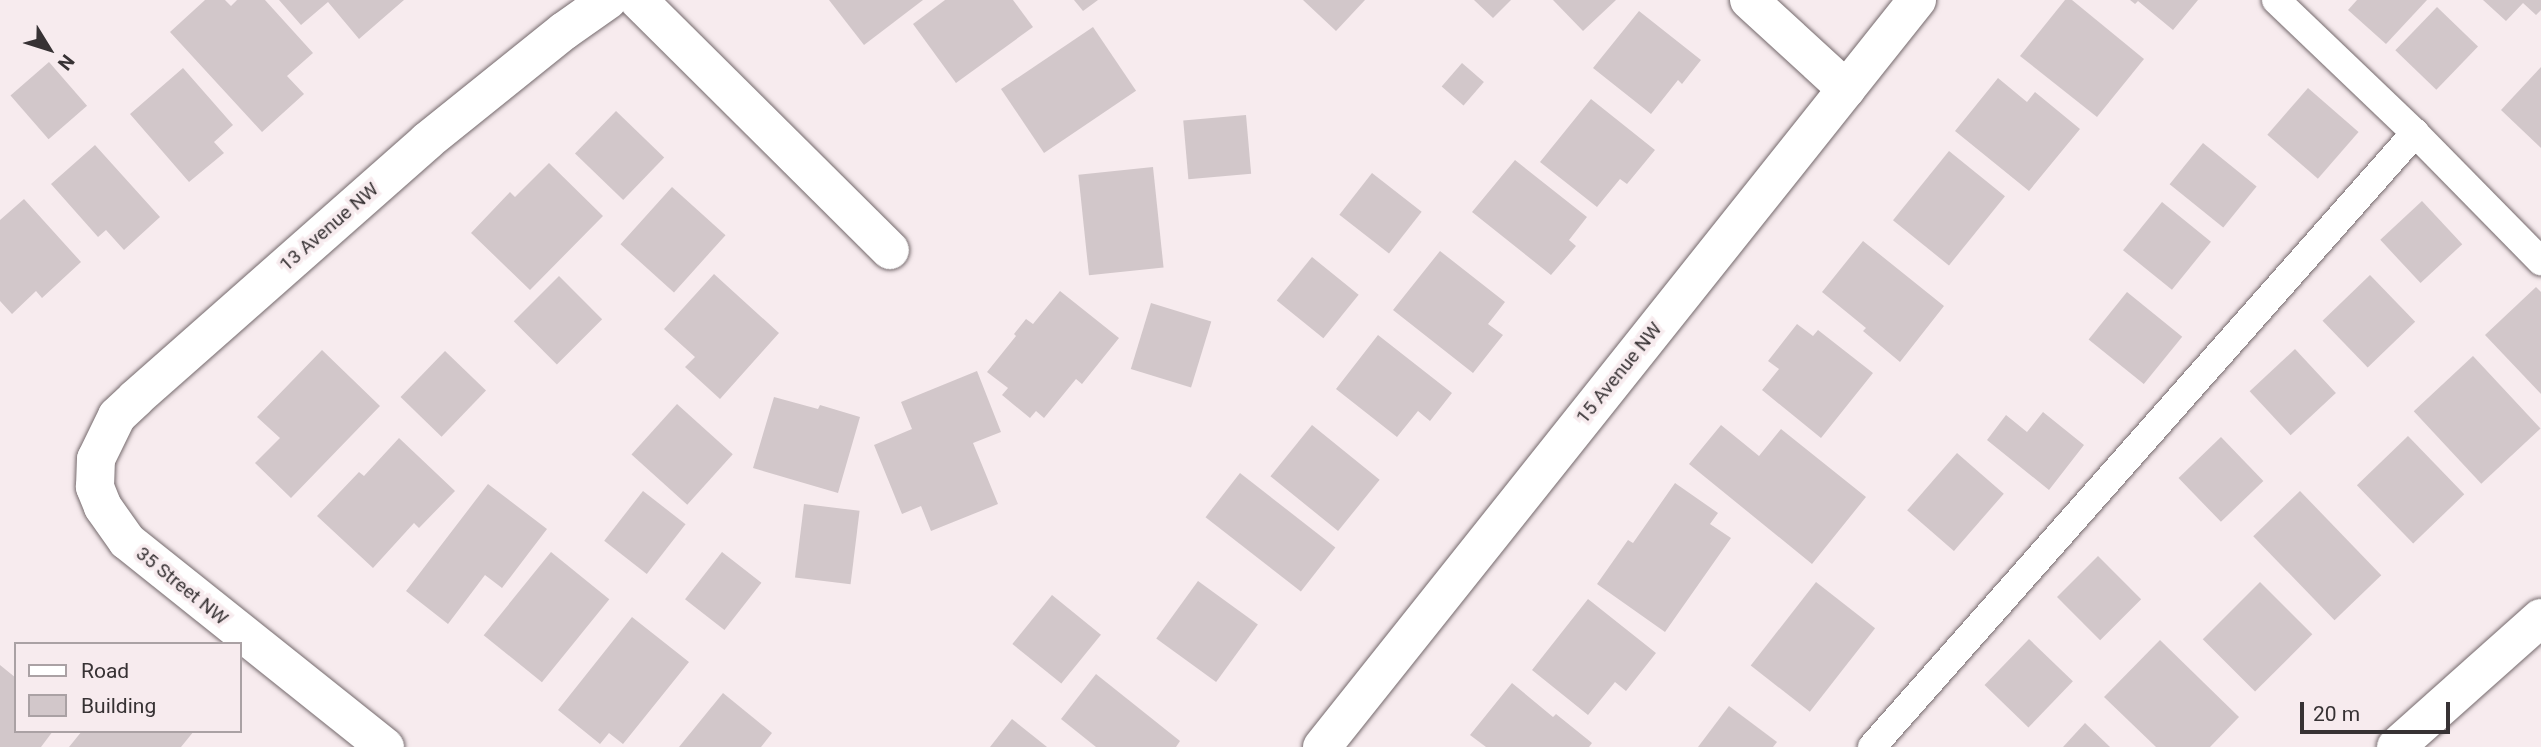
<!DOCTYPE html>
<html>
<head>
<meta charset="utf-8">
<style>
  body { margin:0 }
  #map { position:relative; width:2541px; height:747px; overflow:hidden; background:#f7ebee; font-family:Roboto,sans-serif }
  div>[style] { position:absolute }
  .building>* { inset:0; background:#d2c7ca; transform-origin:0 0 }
  .roads { filter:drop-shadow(0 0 2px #74696c) drop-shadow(0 0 2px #74696c) }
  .service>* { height:28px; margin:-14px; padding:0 14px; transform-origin:14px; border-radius:14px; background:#fff }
  .minor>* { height:38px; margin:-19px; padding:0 19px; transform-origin:19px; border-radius:19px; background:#fff }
  .tertiary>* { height:38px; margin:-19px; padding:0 19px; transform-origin:19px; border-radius:19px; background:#fff }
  span { translate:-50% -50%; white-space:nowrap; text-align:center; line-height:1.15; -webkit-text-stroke:7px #f7ebee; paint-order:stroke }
  .street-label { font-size:19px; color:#373234 }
  .legend { position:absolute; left:14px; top:642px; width:228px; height:91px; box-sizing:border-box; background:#f7ebee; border:2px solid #aaa1a4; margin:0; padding:9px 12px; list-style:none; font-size:21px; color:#373234 }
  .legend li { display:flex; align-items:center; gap:14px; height:35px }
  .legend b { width:35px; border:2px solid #aaa1a4 }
  .north { position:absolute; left:14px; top:14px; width:70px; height:70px; -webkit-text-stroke:5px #f7ebee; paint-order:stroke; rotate:128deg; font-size:19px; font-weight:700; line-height:28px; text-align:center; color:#373234 }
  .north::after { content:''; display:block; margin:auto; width:24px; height:32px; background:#373234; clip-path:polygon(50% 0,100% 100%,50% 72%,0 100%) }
  .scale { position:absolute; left:2300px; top:702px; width:150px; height:32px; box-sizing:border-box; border:4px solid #373234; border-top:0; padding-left:9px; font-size:21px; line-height:24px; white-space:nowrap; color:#373234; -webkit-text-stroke:5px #f7ebee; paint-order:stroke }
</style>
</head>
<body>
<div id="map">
  <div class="building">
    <i style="clip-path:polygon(205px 0,225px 0,231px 6px,237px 0,265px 0,313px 53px,287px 76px,304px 94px,262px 132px,170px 32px)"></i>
    <i style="clip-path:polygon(279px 0,404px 0,359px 39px,328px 2px,301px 25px)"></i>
    <i style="clip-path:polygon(829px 0,923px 0,864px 45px)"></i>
    <i style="clip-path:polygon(945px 0,1013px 0,1033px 27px,956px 83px,913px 24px)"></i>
    <i style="clip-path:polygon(1074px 0,1098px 0,1083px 11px)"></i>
    <i style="clip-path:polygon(1303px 0,1365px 0,1336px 31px)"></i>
    <i style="clip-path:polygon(1474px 0,1511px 0,1493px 18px)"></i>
    <i style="clip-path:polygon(1553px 0,1616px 0,1583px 31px)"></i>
    <i style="clip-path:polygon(2065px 0,2072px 0,2144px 59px,2097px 117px,2020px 56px)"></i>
    <i style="clip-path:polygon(2130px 0,2198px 0,2173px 30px,2138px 1px,2135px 4px)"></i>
    <i style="clip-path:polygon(2357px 0,2427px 0,2386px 44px,2348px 10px)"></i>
    <i style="clip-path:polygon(2483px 0,2541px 0,2541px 10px,2536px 15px,2523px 3px,2506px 21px)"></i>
    <i style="left:2437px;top:7px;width:57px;height:60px;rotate:44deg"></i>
    <i style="clip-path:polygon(1639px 11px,1701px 60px,1682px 84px,1678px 80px,1651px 114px,1593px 68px)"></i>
    <i style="left:1093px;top:27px;width:77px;height:111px;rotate:56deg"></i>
    <i style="left:49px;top:62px;width:58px;height:51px;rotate:49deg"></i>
    <i style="left:1462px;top:63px;width:29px;height:31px;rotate:41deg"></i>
    <i style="clip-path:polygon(2541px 67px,2541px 148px,2501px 110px)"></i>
    <i style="clip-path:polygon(183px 68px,233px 125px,214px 142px,224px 153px,189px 182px,130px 114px)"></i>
    <i style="clip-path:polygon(1998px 78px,2027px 102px,2035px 92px,2080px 129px,2029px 191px,1955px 131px)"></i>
    <i style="left:2308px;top:88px;width:67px;height:62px;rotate:41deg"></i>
    <i style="clip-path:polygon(1591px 99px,1655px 150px,1627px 184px,1620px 179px,1597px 207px,1540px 162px)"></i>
    <i style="left:616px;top:111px;width:67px;height:59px;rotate:44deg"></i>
    <i style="left:1246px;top:115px;width:59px;height:63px;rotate:85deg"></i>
    <i style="left:2203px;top:143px;width:69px;height:53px;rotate:39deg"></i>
    <i style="clip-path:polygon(95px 145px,160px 217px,124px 250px,106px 230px,98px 237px,51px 184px)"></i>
    <i style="left:1949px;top:151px;width:72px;height:89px;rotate:39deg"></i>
    <i style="clip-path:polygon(1515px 160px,1587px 217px,1569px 240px,1576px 246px,1551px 275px,1472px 212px)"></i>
    <i style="clip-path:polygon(549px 163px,603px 216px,530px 290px,471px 233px,510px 192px,515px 197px)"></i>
    <i style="left:1153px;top:167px;width:101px;height:75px;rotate:84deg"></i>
    <i style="left:1372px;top:173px;width:63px;height:53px;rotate:38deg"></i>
    <i style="left:672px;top:187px;width:72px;height:77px;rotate:42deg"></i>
    <i style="clip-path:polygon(24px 199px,81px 262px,42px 298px,36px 291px,12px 314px,0 301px,0 220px)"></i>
    <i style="left:2422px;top:201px;width:59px;height:57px;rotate:47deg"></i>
    <i style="left:2162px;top:202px;width:63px;height:62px;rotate:39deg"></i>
    <i style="clip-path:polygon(1863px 241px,1944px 306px,1900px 362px,1863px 331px,1866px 328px,1822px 292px)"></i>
    <i style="clip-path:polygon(1440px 251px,1505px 302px,1488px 324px,1503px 335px,1473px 373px,1393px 310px)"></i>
    <i style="left:1312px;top:257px;width:60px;height:56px;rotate:39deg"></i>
    <i style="clip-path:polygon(714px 274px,779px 333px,720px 399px,685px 367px,695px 357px,664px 329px)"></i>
    <i style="left:2370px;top:275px;width:65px;height:66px;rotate:46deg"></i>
    <i style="left:559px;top:276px;width:61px;height:64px;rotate:45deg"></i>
    <i style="clip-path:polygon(2536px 287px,2541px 292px,2541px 394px,2485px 335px)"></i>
    <i style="clip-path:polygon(1060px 291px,1119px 338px,1082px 384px,1076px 379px,1044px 418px,1036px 411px,1030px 418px,1002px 395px,1008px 388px,987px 372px,1016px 336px,1014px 334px,1026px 319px,1033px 324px)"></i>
    <i style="left:2127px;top:292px;width:71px;height:61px;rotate:39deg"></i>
    <i style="left:1151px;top:303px;width:63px;height:69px;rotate:17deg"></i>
    <i style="clip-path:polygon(1797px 324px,1813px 336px,1818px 330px,1873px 373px,1821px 438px,1762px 390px,1779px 369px,1768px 361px)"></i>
    <i style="clip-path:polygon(1378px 335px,1452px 393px,1430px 421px,1418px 411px,1397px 437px,1336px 389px)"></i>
    <i style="left:2295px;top:349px;width:60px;height:62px;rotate:47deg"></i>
    <i style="clip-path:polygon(322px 350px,380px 406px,291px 498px,255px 463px,280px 438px,257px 417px)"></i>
    <i style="left:445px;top:351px;width:57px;height:64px;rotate:44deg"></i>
    <i style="left:2473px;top:356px;width:99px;height:81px;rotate:47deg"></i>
    <i style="clip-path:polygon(977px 371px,1001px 432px,973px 443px,998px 504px,931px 531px,921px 506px,902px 514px,874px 445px,912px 429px,901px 402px)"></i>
    <i style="clip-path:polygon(774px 397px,818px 409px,820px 405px,860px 417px,838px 493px,753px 468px)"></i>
    <i style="left:677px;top:404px;width:75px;height:68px;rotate:42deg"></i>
    <i style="clip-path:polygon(2043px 412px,2084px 445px,2049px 490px,1987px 440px,2006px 415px,2027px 432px)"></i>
    <i style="left:1312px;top:425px;width:87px;height:66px;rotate:39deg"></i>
    <i style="clip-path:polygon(1721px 425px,1759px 456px,1781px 429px,1866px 497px,1812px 564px,1689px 464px)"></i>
    <i style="left:2408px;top:436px;width:81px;height:71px;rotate:46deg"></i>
    <i style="left:2221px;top:437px;width:61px;height:59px;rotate:46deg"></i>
    <i style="clip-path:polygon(399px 438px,455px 491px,419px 528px,414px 523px,373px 568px,317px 516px,359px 472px,364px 476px)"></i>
    <i style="left:1957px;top:453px;width:62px;height:76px;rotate:41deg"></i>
    <i style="left:1240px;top:473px;width:121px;height:56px;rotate:38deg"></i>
    <i style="clip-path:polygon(1675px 483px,1718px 513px,1710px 524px,1731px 538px,1665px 632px,1597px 584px,1628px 540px,1633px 543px)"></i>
    <i style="clip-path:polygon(488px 484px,547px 529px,502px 588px,485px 575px,448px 624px,406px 591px)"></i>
    <i style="left:643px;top:491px;width:54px;height:63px;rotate:38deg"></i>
    <i style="left:2300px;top:491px;width:117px;height:65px;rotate:46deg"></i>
    <i style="left:804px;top:504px;width:56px;height:74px;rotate:7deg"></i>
    <i style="left:551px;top:552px;width:75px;height:107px;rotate:39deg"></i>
    <i style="left:722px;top:552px;width:50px;height:60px;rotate:38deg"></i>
    <i style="left:2098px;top:556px;width:61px;height:58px;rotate:45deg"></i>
    <i style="left:1198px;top:581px;width:74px;height:71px;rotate:36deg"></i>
    <i style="left:1816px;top:582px;width:75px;height:106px;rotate:38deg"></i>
    <i style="left:2260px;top:582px;width:74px;height:81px;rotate:45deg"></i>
    <i style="left:1052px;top:595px;width:63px;height:63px;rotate:39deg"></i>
    <i style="clip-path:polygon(1588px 599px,1656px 653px,1626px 691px,1615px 682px,1588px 715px,1532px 670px)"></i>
    <i style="clip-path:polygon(632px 617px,689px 662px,623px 744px,609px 733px,600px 744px,558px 710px)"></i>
    <i style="left:2029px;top:639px;width:61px;height:64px;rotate:44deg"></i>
    <i style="clip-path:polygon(2160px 640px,2239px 717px,2210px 747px,2156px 747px,2104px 697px)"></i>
    <i style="clip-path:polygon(0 665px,16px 678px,16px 731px,53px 731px,41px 747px,0 747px)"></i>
    <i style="clip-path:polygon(1096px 674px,1180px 741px,1176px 747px,1096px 747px,1061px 719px)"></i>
    <i style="clip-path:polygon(1512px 683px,1553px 717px,1556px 714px,1592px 743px,1589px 747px,1486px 747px,1470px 735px)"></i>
    <i style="clip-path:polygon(723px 693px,772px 733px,761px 747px,679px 747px)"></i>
    <i style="clip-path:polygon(1729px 706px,1777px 742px,1773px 747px,1698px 747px)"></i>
    <i style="clip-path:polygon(1012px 719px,1047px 747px,990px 747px)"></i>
    <i style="clip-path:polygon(2085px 723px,2110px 747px,2063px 747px)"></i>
    <i style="clip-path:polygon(82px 731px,194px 731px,181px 747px,69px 747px)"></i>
  </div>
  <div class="roads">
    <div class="service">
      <i style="left:2276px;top:0;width:192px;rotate:43.7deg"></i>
      <i style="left:1872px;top:747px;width:820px;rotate:-48.51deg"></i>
      <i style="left:2415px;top:133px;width:180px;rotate:45.5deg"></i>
    </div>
    <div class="minor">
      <i style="left:638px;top:0;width:355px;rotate:44.8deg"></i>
      <i style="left:1749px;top:0;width:132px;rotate:42.5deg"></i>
      <i style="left:385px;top:747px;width:330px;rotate:-141.4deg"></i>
      <i style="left:127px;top:541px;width:42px;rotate:-125.2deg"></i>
      <i style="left:103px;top:507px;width:22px;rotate:-112deg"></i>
      <i style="left:95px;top:487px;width:28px;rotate:-88deg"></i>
      <i style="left:96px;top:459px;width:48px;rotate:-64deg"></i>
      <i style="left:117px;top:416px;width:26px;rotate:-43deg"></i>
      <i style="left:136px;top:398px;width:388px;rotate:-41.4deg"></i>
      <i style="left:427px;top:141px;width:176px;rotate:-38.8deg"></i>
      <i style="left:564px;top:31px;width:54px;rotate:-35.2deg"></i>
      <i style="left:1322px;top:747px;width:955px;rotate:-51.46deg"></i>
    </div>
    <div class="tertiary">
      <i style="left:2396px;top:747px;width:194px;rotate:-41.7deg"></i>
    </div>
  </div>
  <div class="street-label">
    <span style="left:329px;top:227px;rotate:-41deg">13 Avenue NW</span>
    <span style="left:1619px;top:373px;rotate:-51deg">15 Avenue NW</span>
    <span style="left:182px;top:586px;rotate:39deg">35 Street NW</span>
  </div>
  <ul class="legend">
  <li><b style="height:9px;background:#fff"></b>Road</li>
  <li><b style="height:19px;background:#d2c7ca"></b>Building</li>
  </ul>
  <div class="north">N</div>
  <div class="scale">20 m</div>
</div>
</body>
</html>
